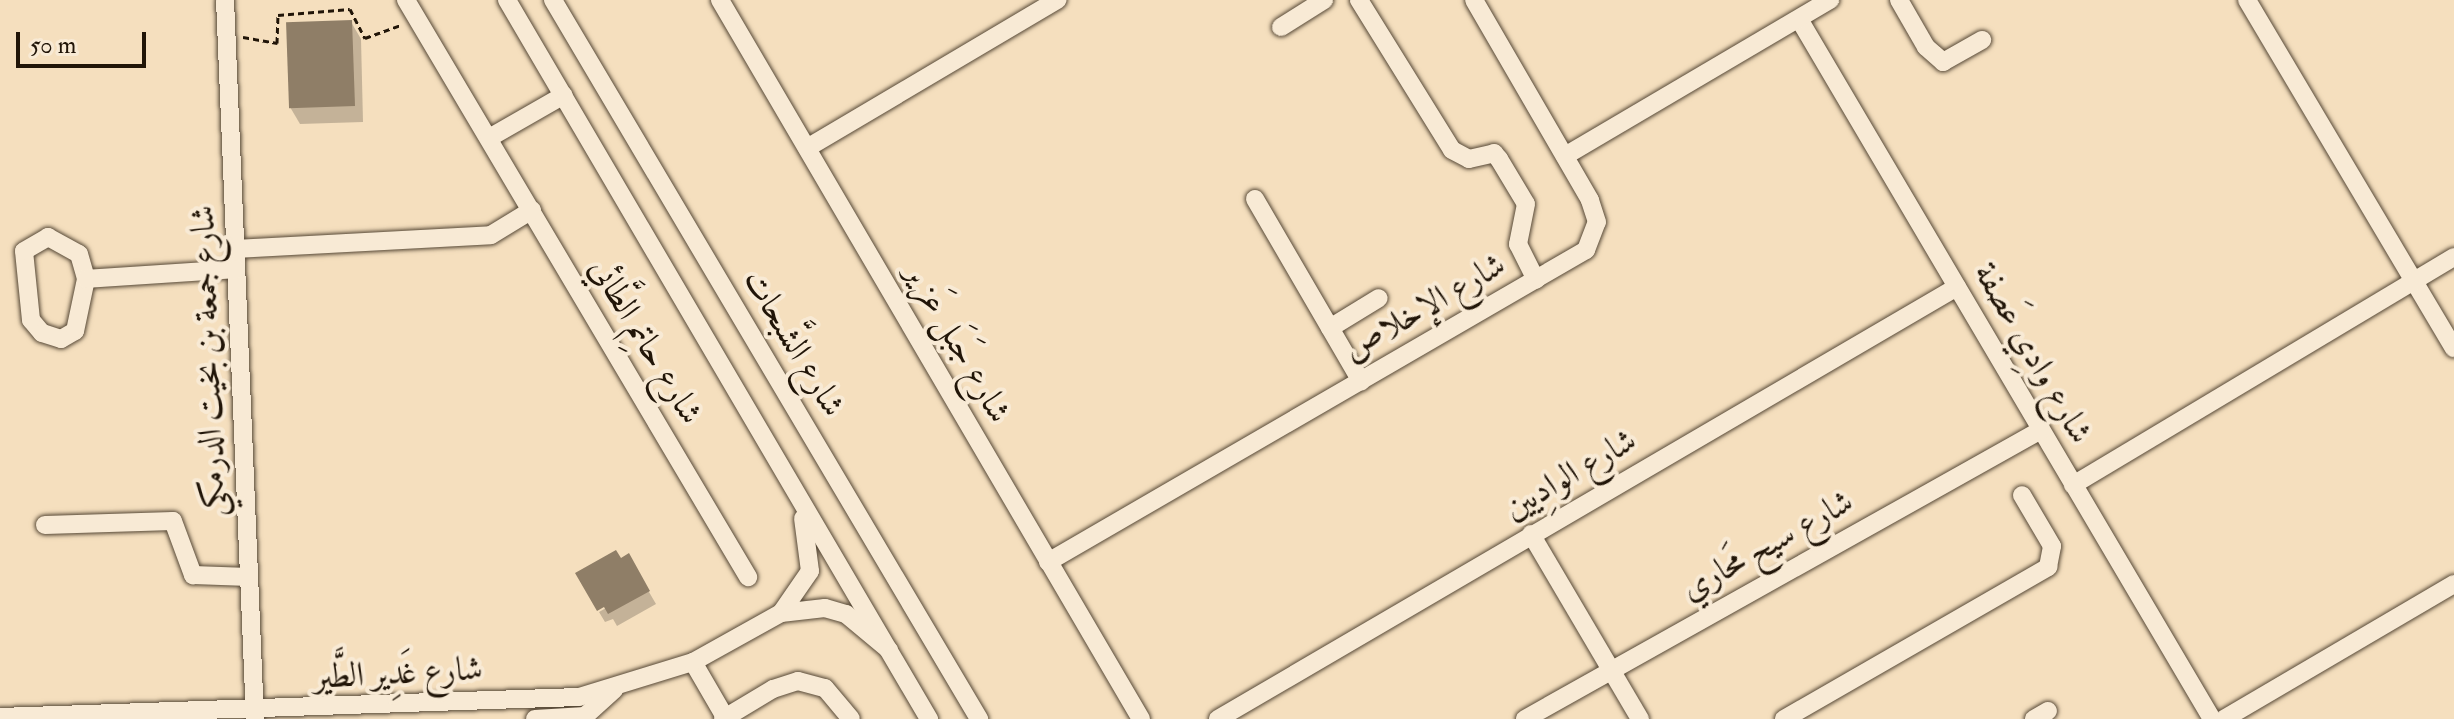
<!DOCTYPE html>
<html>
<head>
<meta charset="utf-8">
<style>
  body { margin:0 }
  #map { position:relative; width:2454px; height:719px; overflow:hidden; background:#f5dfbe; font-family:"IM FELL Double Pica",Amiri,serif }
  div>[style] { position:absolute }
  .shadow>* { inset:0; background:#0003 }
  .building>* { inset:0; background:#8f7e67; transform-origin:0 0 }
  .path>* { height:3px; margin-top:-1.5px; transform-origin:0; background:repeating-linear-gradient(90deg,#211508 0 6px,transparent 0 10px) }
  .roads { filter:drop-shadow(0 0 2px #564836) drop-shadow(0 0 2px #564836) }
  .minor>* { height:18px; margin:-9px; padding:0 9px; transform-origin:9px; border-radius:9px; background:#f8ead5 }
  span { translate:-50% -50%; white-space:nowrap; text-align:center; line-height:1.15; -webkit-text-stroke:8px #f8ead5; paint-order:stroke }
  .street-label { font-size:34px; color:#211508 }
  .scale { position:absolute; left:16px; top:32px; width:130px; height:36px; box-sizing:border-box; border:4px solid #211508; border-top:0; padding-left:10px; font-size:24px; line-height:28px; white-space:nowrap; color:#211508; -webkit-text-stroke:6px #f8ead5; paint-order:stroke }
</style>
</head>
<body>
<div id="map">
  <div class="shadow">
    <i style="clip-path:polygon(351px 22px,361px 39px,363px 122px,300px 124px,290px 107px)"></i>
    <i style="clip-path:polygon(628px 556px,656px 604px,617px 626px,613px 619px,605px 622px,599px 612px,613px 604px,620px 560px)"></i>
  </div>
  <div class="building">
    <i style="left:352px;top:20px;width:86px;height:66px;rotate:88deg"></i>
    <i style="clip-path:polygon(616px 550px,621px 558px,629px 553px,650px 591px,608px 614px,604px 607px,597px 611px,575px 573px)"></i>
  </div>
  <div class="path">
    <i style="left:243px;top:37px;width:35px;rotate:10deg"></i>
    <i style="left:277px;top:43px;width:28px;rotate:-88deg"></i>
    <i style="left:278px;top:15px;width:72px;rotate:-4.8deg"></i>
    <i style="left:350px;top:9px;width:33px;rotate:63deg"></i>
    <i style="left:365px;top:38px;width:37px;rotate:-20deg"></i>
  </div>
  <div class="roads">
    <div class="minor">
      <i style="left:225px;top:0;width:720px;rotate:87.61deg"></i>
      <i style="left:406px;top:0;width:671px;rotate:59.34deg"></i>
      <i style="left:507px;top:0;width:834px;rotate:59.59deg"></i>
      <i style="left:553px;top:0;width:836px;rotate:59.35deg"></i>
      <i style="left:720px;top:0;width:833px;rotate:59.65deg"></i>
      <i style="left:1359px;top:0;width:176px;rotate:58.2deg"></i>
      <i style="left:1452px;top:150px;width:19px;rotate:28deg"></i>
      <i style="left:1469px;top:159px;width:26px;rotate:-13deg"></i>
      <i style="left:1494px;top:153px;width:8px;rotate:50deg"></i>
      <i style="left:1499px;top:159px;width:52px;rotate:59deg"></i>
      <i style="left:1526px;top:204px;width:41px;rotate:101.3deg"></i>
      <i style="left:1518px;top:244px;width:40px;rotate:63.4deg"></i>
      <i style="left:1899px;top:0;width:54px;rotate:60.1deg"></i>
      <i style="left:1926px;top:47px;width:23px;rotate:41deg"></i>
      <i style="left:1943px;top:62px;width:45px;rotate:-29.4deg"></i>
      <i style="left:2247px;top:0;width:405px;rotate:59.3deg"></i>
      <i style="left:1799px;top:19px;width:813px;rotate:59.46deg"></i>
      <i style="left:1281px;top:27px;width:51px;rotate:-32.1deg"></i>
      <i style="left:489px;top:138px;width:86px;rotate:-29.8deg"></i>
      <i style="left:807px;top:148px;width:291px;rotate:-30.6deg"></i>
      <i style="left:1565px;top:156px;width:308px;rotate:-30.5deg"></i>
      <i style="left:1255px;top:199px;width:211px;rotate:59.8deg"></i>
      <i style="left:48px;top:237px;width:35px;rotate:29deg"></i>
      <i style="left:79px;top:254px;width:26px;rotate:74deg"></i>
      <i style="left:86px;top:279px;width:53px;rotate:101.9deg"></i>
      <i style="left:75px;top:331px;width:16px;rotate:150deg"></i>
      <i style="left:61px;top:339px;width:20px;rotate:-162deg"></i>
      <i style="left:42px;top:333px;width:17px;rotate:-130deg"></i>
      <i style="left:31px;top:320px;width:69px;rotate:-95.8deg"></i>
      <i style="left:24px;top:251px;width:28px;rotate:-30deg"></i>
      <i style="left:235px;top:249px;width:256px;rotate:-3.1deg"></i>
      <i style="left:491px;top:235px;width:48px;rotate:-31.4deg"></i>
      <i style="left:86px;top:279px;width:150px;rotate:-3.8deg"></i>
      <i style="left:1330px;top:328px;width:57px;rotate:-31.5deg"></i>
      <i style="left:2073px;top:485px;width:444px;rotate:-30.9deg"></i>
      <i style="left:45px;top:525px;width:128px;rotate:-1.8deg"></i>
      <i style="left:173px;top:521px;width:58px;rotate:69.7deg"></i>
      <i style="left:193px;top:575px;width:56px;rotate:2deg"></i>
      <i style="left:1531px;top:534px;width:215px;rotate:59.5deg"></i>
      <i style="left:1048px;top:562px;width:622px;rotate:-30.11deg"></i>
      <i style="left:1586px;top:250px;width:30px;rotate:-69deg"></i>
      <i style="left:1597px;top:222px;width:23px;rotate:-108deg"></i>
      <i style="left:1590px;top:200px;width:231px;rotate:-120.1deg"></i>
      <i style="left:781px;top:613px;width:51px;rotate:-55.4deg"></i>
      <i style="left:810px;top:571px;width:53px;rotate:-97.5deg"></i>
      <i style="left:693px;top:662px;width:66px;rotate:59.9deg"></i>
      <i style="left:0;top:717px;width:579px;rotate:-1.98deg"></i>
      <i style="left:579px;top:697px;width:119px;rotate:-17.1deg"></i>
      <i style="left:693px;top:662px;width:101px;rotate:-29.1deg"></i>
      <i style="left:781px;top:613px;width:44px;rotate:-6.5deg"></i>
      <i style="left:825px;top:608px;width:22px;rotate:16deg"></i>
      <i style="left:846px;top:614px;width:56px;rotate:39.9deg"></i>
      <i style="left:535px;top:719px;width:50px;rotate:-3.4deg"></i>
      <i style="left:585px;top:716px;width:39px;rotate:-42deg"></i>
      <i style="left:723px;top:719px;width:58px;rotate:-31deg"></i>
      <i style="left:773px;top:689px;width:26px;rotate:-18deg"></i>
      <i style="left:798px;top:681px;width:28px;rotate:15deg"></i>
      <i style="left:825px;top:688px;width:40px;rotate:50deg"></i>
      <i style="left:1218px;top:719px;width:856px;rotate:-30.31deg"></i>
      <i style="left:1525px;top:719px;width:591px;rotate:-29.25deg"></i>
      <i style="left:1784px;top:719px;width:305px;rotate:-29.9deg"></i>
      <i style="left:2048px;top:567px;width:21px;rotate:-79deg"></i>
      <i style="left:2052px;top:546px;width:59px;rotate:-120.5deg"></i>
      <i style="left:2034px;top:719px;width:16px;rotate:-30deg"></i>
      <i style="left:2224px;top:719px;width:267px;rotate:-30.4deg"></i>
    </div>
  </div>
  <div class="street-label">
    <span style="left:1424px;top:307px;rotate:-30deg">شارع الإخلاص</span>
    <span style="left:646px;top:341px;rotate:59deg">شارع حاتِم الطَّائي</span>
    <span style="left:794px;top:343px;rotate:59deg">شارع الشَّبحات</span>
    <span style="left:958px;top:343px;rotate:60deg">شارع جَبَل عَزير</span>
    <span style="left:2033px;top:353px;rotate:60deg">شارع وادِي عَصفة</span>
    <span style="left:208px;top:361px;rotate:-92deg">شارع جمعة بن بخيت الدرمكي</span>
    <span style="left:1570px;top:474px;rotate:-30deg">شارع الوادِيين</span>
    <span style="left:1767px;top:545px;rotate:-29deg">شارع سيح مَحاري</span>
    <span style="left:398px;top:673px;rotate:-3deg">شارع غَدِير الطَّير</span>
  </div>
  <div class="scale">50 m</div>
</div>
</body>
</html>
